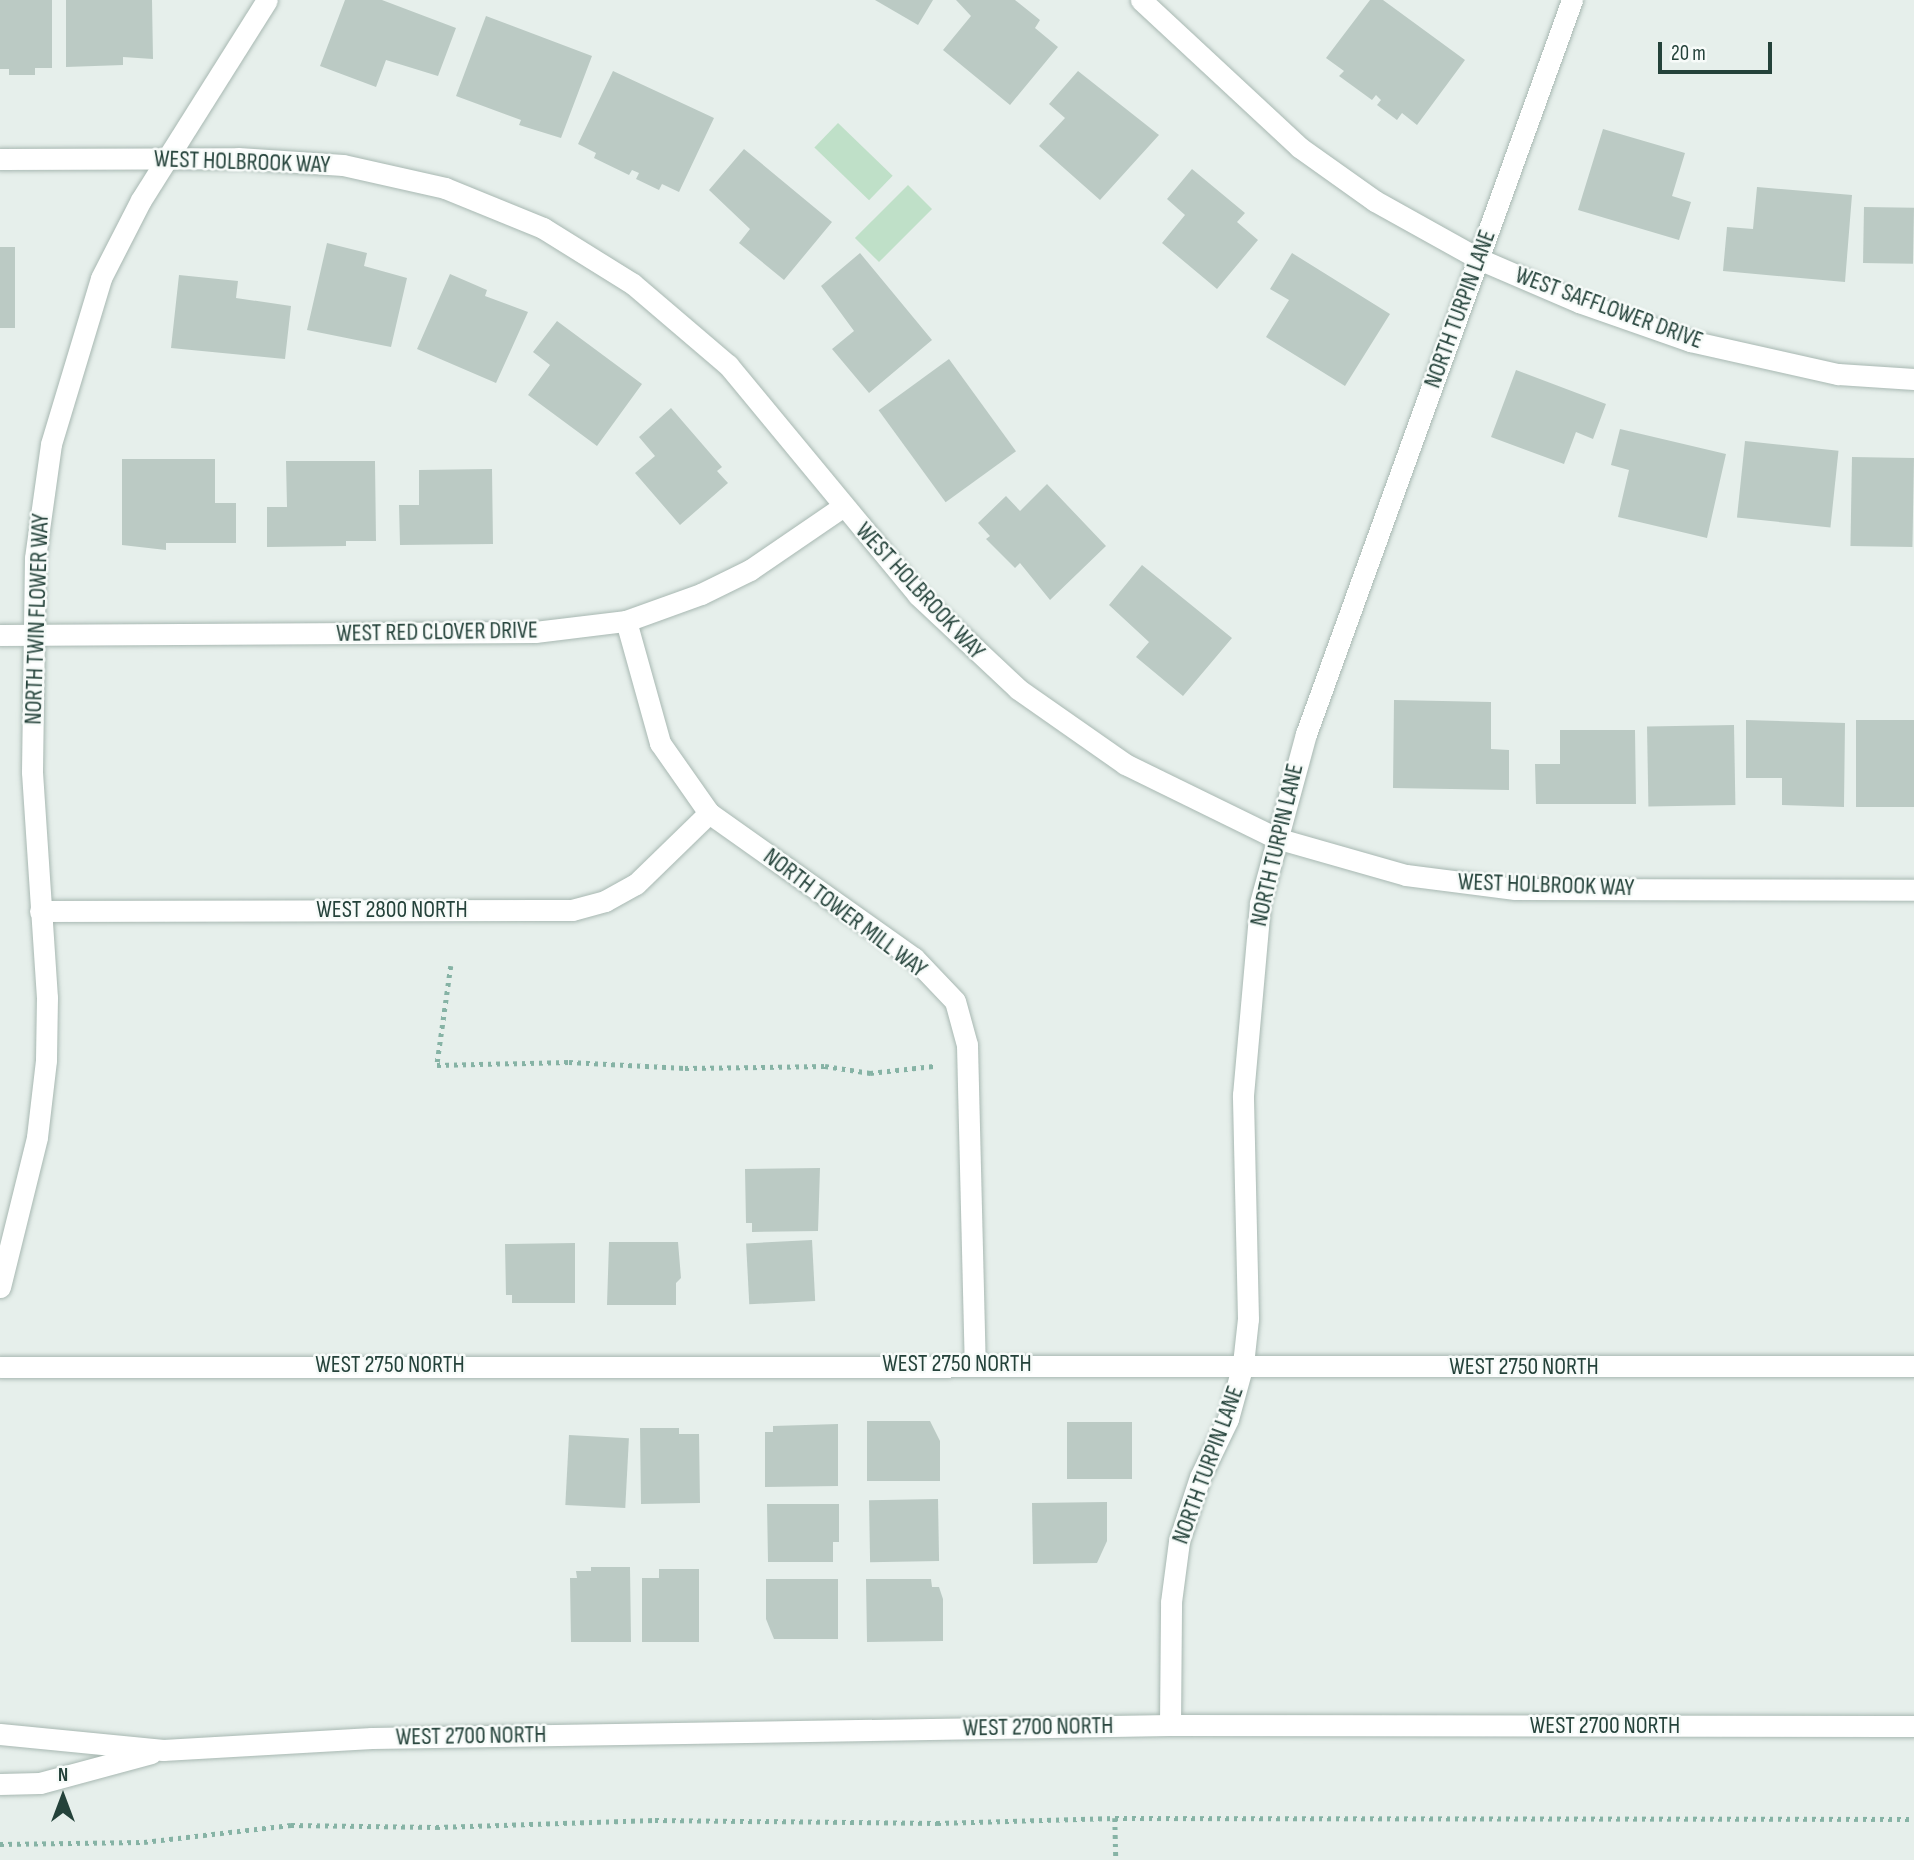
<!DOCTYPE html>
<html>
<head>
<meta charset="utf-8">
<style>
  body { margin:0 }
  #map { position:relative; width:1914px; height:1860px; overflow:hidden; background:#e6efeb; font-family:"Sofia Sans Condensed",sans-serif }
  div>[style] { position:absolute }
  .green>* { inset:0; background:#bfe0c8; transform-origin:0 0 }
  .building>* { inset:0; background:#bbcac4; transform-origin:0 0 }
  .path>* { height:4.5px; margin-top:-2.25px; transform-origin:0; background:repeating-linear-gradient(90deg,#86b3a5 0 3.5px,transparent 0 8.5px) }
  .roads { filter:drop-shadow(0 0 2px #a8b8b2) drop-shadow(0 0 2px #a8b8b2) }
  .minor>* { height:21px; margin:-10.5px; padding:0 10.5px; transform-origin:10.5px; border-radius:10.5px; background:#fff }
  span { translate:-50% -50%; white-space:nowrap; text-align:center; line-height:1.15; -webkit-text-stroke:5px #f7fbf9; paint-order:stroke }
  .street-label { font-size:24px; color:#24423a }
  .north { position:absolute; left:28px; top:1762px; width:70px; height:70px; -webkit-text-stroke:5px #f7fbf9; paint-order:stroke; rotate:0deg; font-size:19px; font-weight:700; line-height:28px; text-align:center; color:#24423a }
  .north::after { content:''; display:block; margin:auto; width:24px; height:32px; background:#24423a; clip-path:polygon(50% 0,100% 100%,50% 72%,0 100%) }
  .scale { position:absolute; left:1658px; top:42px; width:114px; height:32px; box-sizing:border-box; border:4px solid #24423a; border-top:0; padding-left:9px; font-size:21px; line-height:24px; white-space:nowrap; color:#24423a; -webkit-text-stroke:5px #f7fbf9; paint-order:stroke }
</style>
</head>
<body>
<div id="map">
  <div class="green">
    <i style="left:838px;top:123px;width:76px;height:34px;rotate:44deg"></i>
    <i style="left:908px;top:185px;width:34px;height:75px;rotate:45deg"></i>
  </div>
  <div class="building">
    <i style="clip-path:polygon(0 0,52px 0,52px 68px,35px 68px,35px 75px,9px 75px,9px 69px,0 69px)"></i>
    <i style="clip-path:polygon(66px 0,152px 0,153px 59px,123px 57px,123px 65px,66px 67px)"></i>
    <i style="clip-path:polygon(345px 0,382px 0,456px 28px,438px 76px,386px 60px,376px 87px,320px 66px)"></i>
    <i style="clip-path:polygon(875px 0,933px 0,918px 25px)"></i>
    <i style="clip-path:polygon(956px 0,1015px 0,1040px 20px,1035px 28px,1058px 47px,1010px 105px,943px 50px,971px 16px)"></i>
    <i style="clip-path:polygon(1370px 0,1383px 0,1465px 60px,1417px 125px,1402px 113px,1397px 120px,1377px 105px,1381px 100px,1376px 95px,1372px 100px,1339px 76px,1344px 71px,1326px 58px)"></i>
    <i style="clip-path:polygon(486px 16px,592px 56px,561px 138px,519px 125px,521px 120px,456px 96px)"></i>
    <i style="clip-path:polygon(613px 71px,714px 118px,679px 192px,662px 184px,659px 190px,636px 179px,639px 173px,632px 170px,629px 175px,594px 158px,596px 153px,578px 144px)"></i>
    <i style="clip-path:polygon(1078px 71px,1159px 135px,1100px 200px,1039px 146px,1065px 118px,1049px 104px)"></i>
    <i style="clip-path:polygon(1603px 129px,1685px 153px,1672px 196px,1691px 202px,1679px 240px,1578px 210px)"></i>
    <i style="clip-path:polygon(744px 149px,832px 222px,784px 280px,739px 243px,750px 229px,709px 190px)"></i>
    <i style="clip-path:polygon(1192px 169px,1245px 213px,1237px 222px,1258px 240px,1217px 289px,1162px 243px,1185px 215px,1167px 199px)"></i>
    <i style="clip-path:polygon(1757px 187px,1852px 195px,1845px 282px,1723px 271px,1727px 227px,1753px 229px)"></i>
    <i style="left:1864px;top:207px;width:50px;height:56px;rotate:1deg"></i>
    <i style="clip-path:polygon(327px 243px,367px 253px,364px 266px,407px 278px,391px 347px,307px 330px)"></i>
    <i style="left:0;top:247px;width:15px;height:81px"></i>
    <i style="clip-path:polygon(860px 253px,932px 340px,869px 393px,832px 349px,854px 331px,821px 286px)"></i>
    <i style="clip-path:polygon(1292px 253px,1390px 314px,1345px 386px,1266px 337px,1289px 300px,1270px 289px)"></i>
    <i style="clip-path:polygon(450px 274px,487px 290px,485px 296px,528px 312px,496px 383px,417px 349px)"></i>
    <i style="clip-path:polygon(179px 275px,238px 281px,236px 298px,291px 306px,285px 359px,171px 348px)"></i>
    <i style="clip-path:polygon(557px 321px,642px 384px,597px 446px,528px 395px,550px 365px,533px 352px)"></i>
    <i style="left:949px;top:359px;width:114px;height:87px;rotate:54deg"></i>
    <i style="clip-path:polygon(1516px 370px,1606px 404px,1593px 439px,1576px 432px,1564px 464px,1491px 437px)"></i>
    <i style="clip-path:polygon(671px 408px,722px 467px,717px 471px,728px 483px,680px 525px,635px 473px,655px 456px,639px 437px)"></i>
    <i style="clip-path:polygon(1620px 429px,1726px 454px,1707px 538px,1618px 517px,1629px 470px,1611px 465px)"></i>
    <i style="left:1745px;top:441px;width:94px;height:77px;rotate:6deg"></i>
    <i style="left:1852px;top:457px;width:62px;height:89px;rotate:1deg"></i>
    <i style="clip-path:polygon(122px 459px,215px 459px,215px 503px,236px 503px,236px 543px,166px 543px,166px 550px,122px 545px)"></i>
    <i style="clip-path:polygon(286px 461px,375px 461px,376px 541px,346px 541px,346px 546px,267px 547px,267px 507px,287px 507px)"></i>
    <i style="clip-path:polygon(492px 469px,493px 544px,400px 545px,399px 505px,419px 505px,419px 470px)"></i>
    <i style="clip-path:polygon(1047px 484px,1106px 546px,1050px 600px,1020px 563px,1015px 568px,986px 539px,990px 536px,978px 523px,1006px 496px,1020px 511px)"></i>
    <i style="clip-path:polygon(1142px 565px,1232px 638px,1183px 696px,1136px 657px,1149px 642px,1109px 605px)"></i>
    <i style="clip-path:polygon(1394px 700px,1491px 702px,1491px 749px,1509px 750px,1509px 790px,1393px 788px)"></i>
    <i style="clip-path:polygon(1746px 720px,1845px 723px,1844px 807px,1782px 805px,1782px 778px,1746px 778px)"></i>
    <i style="left:1856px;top:720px;width:58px;height:87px"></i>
    <i style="left:1734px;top:725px;width:80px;height:87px;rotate:89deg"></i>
    <i style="clip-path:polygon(1560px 730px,1635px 730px,1636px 804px,1536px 804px,1535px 764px,1560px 764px)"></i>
    <i style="clip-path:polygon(820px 1168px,818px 1231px,752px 1232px,752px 1223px,746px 1223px,745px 1169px)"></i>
    <i style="left:812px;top:1240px;width:61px;height:66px;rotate:87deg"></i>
    <i style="clip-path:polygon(609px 1242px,678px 1242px,681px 1278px,676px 1283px,676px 1305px,607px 1305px)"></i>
    <i style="clip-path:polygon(575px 1243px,575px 1303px,512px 1303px,512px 1295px,506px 1295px,505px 1244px)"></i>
    <i style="clip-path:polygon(867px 1421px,930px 1421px,940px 1441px,940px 1481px,867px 1481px)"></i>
    <i style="left:1132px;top:1422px;width:57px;height:65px;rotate:90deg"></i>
    <i style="clip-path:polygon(838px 1424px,838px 1486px,765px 1487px,765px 1432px,773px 1432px,773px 1426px)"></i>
    <i style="clip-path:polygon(640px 1428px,679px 1428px,679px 1434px,699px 1434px,700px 1503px,641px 1504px)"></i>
    <i style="left:569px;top:1435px;width:60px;height:70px;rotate:3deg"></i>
    <i style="left:938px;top:1499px;width:62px;height:69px;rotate:89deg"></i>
    <i style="clip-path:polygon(1107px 1502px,1107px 1541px,1097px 1563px,1033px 1564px,1032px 1503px)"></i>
    <i style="clip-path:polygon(767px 1504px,839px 1504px,839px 1542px,833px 1542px,833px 1562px,768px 1562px)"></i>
    <i style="clip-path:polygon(591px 1567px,630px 1567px,631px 1642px,571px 1642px,570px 1578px,577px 1578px,576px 1571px,591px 1571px)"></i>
    <i style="clip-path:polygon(659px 1569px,699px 1569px,699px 1642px,642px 1642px,642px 1578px,659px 1578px)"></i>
    <i style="clip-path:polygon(766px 1579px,838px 1579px,838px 1639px,774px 1639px,766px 1619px)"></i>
    <i style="clip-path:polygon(866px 1579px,931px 1579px,932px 1587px,939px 1587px,943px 1599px,943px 1641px,867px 1642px)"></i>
  </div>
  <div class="path">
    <i style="left:451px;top:966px;width:100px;rotate:98deg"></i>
    <i style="left:437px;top:1065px;width:132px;rotate:-1.3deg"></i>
    <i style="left:569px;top:1062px;width:116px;rotate:3deg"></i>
    <i style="left:685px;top:1068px;width:140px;rotate:-0.8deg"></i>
    <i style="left:825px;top:1066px;width:46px;rotate:8.8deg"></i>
    <i style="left:870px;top:1073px;width:64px;rotate:-6.2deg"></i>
    <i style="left:1115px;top:1818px;width:42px;rotate:88.6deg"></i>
    <i style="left:0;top:1844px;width:144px;rotate:-0.8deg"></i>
    <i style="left:144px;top:1842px;width:148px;rotate:-6.6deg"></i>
    <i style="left:291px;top:1825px;width:145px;rotate:0.8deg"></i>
    <i style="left:436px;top:1827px;width:219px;rotate:-1.8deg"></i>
    <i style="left:655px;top:1820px;width:282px;rotate:0.6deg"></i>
    <i style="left:937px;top:1823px;width:178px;rotate:-1.6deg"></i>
    <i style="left:1115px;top:1818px;width:799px;rotate:0.07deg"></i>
  </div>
  <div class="roads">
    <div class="minor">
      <i style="left:1141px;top:0;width:216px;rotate:42.9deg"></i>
      <i style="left:1299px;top:147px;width:93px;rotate:35.4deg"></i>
      <i style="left:1375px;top:201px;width:119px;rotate:29.1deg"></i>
      <i style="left:1479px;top:259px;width:109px;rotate:23.3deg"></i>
      <i style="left:1579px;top:302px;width:118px;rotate:19.4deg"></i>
      <i style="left:1690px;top:341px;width:152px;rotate:12.6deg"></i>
      <i style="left:1838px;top:374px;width:76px;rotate:3.8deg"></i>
      <i style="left:0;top:159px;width:238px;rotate:-0.2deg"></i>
      <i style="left:238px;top:158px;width:105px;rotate:3.8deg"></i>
      <i style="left:343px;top:165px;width:105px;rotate:12.7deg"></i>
      <i style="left:445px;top:188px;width:106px;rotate:22.2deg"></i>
      <i style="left:543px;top:228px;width:106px;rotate:31.9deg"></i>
      <i style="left:633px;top:284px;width:125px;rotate:40.5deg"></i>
      <i style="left:728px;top:365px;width:298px;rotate:50.4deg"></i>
      <i style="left:918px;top:595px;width:137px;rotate:43.2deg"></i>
      <i style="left:1018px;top:689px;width:131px;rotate:35deg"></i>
      <i style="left:1125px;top:764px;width:168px;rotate:26.1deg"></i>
      <i style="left:1276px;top:838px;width:135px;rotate:15.9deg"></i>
      <i style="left:1406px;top:875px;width:110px;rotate:7.3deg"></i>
      <i style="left:1515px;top:889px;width:399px;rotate:0.1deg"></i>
      <i style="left:626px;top:621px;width:127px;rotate:74.4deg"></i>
      <i style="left:660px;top:743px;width:85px;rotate:55deg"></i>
      <i style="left:709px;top:813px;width:251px;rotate:35.3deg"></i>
      <i style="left:914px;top:958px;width:59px;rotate:46.4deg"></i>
      <i style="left:955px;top:1001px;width:46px;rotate:74.7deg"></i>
      <i style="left:967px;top:1045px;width:319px;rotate:88.6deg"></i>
      <i style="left:0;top:635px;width:535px;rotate:-0.32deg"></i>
      <i style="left:535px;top:632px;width:92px;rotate:-6.9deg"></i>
      <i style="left:626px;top:621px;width:80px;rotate:-19.8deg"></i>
      <i style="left:701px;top:594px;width:55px;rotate:-26.1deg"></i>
      <i style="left:750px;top:570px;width:112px;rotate:-34.4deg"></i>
      <i style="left:40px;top:911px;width:532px;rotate:-0.11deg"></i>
      <i style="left:572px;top:910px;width:34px;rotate:-15deg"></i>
      <i style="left:605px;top:901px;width:35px;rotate:-29deg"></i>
      <i style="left:636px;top:884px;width:102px;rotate:-44.2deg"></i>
      <i style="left:0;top:1287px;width:154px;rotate:-76.1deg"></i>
      <i style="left:37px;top:1137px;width:78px;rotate:-83.3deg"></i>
      <i style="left:46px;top:1060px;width:62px;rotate:-89.1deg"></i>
      <i style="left:47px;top:998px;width:226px;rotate:-93.8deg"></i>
      <i style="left:32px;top:772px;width:214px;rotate:-89.2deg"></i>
      <i style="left:35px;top:558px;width:115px;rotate:-82deg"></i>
      <i style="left:51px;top:444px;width:173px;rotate:-73.2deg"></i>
      <i style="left:101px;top:278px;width:88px;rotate:-62.9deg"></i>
      <i style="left:141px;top:200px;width:236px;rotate:-57.8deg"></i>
      <i style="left:0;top:1367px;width:1914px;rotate:-0.03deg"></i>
      <i style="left:1170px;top:1725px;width:123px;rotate:-89.5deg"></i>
      <i style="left:1171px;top:1602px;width:62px;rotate:-82.5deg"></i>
      <i style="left:1179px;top:1541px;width:67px;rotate:-71.8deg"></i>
      <i style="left:1200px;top:1477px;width:64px;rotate:-64.2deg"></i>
      <i style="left:1228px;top:1419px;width:57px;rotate:-74.7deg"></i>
      <i style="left:1243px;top:1364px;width:45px;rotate:-83.7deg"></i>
      <i style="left:1248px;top:1319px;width:224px;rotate:-91.3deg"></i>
      <i style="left:1243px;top:1095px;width:193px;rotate:-84.9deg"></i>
      <i style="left:1260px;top:903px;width:175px;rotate:-74.8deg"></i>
      <i style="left:1306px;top:734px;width:781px;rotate:-70.08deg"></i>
      <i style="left:0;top:1734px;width:164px;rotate:5.6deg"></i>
      <i style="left:163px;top:1750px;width:209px;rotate:-3.3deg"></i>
      <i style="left:372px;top:1738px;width:798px;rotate:-0.93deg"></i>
      <i style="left:1170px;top:1725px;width:744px;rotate:0.08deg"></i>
      <i style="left:0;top:1784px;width:40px;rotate:-1.4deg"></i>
      <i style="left:40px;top:1783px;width:115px;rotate:-15.1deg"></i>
    </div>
  </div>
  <div class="street-label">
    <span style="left:242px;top:162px;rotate:2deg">WEST HOLBROOK WAY</span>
    <span style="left:1609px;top:308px;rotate:20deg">WEST SAFFLOWER DRIVE</span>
    <span style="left:1460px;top:309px;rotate:-70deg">NORTH TURPIN LANE</span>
    <span style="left:920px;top:591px;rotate:47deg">WEST HOLBROOK WAY</span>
    <span style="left:37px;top:619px;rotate:-88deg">NORTH TWIN FLOWER WAY</span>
    <span style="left:437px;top:632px;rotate:-1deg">WEST RED CLOVER DRIVE</span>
    <span style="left:1277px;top:845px;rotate:-77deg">NORTH TURPIN LANE</span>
    <span style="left:1546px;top:885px;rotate:2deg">WEST HOLBROOK WAY</span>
    <span style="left:392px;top:910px">WEST 2800 NORTH</span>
    <span style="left:845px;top:913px;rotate:37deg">NORTH TOWER MILL WAY</span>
    <span style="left:957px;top:1364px">WEST 2750 NORTH</span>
    <span style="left:390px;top:1365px">WEST 2750 NORTH</span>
    <span style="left:1524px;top:1367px">WEST 2750 NORTH</span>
    <span style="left:1208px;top:1465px;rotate:-70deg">NORTH TURPIN LANE</span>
    <span style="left:1605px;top:1726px">WEST 2700 NORTH</span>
    <span style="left:1038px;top:1727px;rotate:-1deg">WEST 2700 NORTH</span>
    <span style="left:471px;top:1736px;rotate:-1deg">WEST 2700 NORTH</span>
  </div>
  <div class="north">N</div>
  <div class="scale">20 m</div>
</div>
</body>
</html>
